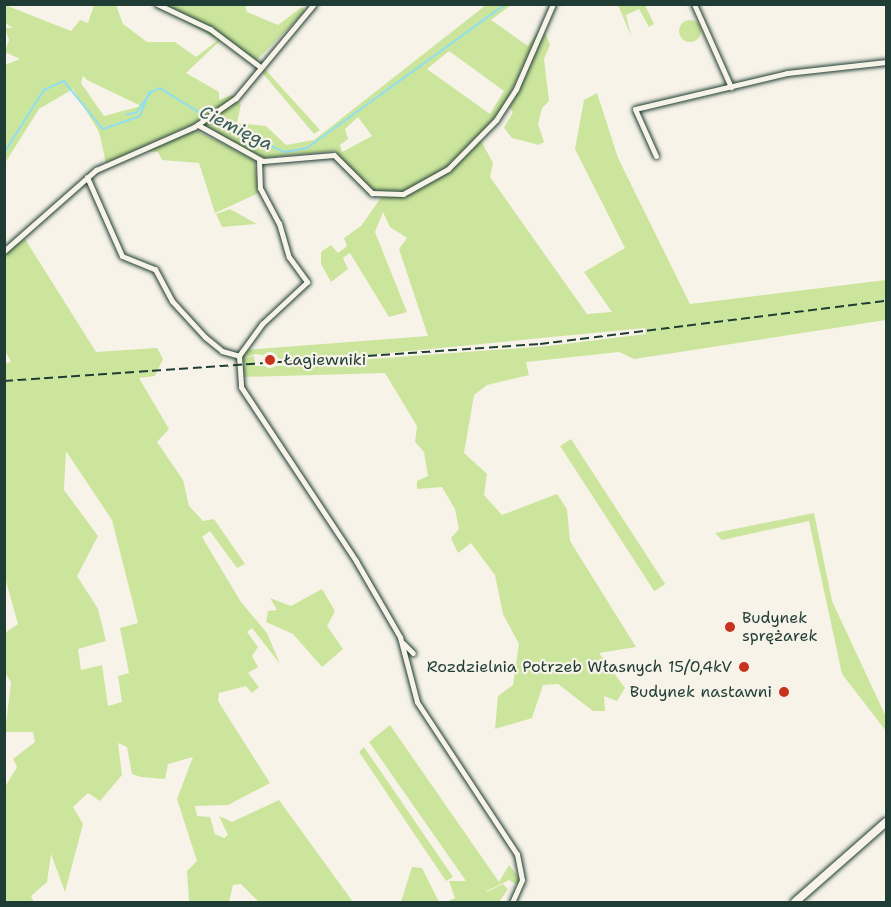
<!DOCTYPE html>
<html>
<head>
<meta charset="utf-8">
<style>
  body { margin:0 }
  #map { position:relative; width:891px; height:907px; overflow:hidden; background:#f7f3e8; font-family:"Shantell Sans",sans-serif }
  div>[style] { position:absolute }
  .green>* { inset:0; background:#cbe69c; transform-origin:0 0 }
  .round { border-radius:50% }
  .stream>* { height:1.5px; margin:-0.75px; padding:0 0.75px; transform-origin:0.75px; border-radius:0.75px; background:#91def0 }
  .roads { filter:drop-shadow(0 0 2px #1f3d34) drop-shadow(0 0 2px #1f3d34) }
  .street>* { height:5px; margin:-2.5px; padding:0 2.5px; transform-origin:2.5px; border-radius:2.5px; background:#f7f3e8 }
  .secondary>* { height:8px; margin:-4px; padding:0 4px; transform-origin:4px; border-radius:4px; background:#f7f3e8 }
  .rail>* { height:1.5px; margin-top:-0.75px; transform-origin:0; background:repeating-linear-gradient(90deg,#1f3d34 0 9px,transparent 0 13.5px) }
  .dots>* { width:16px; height:16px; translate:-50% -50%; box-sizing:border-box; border:3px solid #f7f3e8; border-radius:50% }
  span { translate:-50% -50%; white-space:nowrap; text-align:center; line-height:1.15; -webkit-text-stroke:4.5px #f7f3e8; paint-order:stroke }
  .poi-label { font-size:16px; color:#1f3d34 }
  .left { translate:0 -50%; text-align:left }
  .right { translate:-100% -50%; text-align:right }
  .water-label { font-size:18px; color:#365d5a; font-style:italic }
  .frame { position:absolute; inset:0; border:6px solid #1f3d34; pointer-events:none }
</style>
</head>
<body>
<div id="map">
  <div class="green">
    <i style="clip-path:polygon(evenodd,5px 5px,71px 31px,80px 20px,88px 23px,94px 5px,116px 5px,123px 24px,147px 42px,175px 42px,196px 57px,218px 40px,157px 5px,245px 5px,247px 12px,278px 25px,302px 7px,305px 11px,256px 61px,224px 37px,186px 73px,219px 92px,219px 100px,232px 95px,241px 104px,237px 123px,266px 126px,286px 145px,314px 140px,486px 5px,511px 5px,491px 20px,528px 46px,541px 28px,506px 103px,479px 137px,493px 163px,490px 177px,587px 314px,612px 312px,584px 272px,625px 248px,575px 149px,584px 100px,597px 93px,618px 158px,690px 304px,886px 280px,886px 320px,634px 359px,619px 352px,526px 362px,529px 375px,487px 385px,474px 395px,464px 453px,487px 474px,484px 495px,502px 515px,557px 494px,567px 509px,570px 541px,636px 647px,599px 653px,625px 688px,617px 701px,604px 696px,605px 711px,593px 711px,558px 684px,543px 685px,532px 718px,495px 729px,498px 696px,513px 685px,519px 644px,503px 614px,495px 575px,471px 543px,458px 553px,451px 538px,459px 529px,455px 509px,442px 487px,417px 489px,417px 481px,428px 476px,424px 452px,415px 442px,417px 426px,385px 373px,241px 377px,239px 356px,244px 350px,428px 336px,399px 249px,407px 238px,390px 227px,383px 212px,375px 232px,407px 312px,389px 317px,350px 253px,343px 258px,348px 269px,331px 282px,321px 264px,321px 252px,331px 245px,338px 253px,347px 246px,344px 238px,361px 226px,383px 195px,366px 186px,334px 151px,258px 158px,198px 122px,106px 163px,99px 132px,73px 89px,39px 109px,5px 163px,5px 65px,20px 59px,5px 52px,9px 40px,5px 28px,13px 28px,5px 23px,5px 5px,449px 51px,504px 91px,490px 114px,427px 69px,449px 51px,5px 5px,83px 76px,87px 80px,141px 106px,104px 116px,81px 83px,83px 76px,5px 5px,358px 117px,372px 136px,342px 152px,340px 145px,348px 139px,345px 129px,358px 117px,5px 5px,645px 328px,646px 334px,548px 346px,278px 366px,255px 366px,254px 356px,242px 358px,256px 354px,282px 359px,358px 356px,645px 328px)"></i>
    <i style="clip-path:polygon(618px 5px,645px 5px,654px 24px,649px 27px,639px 9px,626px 15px,631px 36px)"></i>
    <i class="round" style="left:679px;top:20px;width:22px;height:22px"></i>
    <i style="clip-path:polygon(545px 33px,550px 45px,544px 59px,549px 101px,542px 108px,538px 124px,544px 142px,539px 145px,512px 138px,504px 128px,513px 112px,508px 106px)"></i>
    <i style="clip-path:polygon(263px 67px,320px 130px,314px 134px,260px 70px)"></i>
    <i style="clip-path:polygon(195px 130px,254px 160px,259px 193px,215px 213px,199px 163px,162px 160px,158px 152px,142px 151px)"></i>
    <i style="clip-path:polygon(230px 209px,257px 224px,222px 227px,216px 214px)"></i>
    <i style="clip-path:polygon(evenodd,25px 239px,96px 352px,157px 348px,163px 359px,155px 376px,139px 378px,169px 429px,157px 442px,183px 480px,189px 506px,203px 521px,214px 519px,245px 564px,237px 568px,210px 531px,202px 537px,241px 602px,267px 633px,280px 664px,252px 628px,247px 632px,258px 647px,252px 656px,258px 667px,248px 673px,259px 687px,252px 693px,246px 686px,219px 693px,218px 701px,270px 783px,228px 805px,195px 806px,197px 816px,210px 817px,215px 834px,224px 838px,228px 835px,219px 816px,232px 822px,279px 800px,353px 902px,259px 902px,241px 884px,233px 885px,229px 902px,189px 902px,187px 871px,197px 861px,177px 799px,193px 757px,168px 764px,165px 779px,141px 777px,132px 774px,127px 747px,118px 743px,122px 775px,100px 801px,88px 793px,73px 807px,83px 824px,65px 892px,51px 854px,47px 882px,31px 896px,34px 902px,5px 902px,5px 787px,17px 767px,13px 759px,35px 742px,33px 732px,5px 732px,11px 682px,5px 673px,5px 633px,18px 624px,4px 574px,4px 364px,11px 362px,5px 350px,4px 253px,25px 239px,66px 451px,112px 520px,138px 623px,120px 628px,129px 673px,118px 676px,122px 702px,108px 706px,102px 665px,81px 670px,78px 649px,106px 641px,98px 609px,77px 576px,98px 536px,64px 490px,66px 451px)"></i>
    <i style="left:571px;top:439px;width:173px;height:13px;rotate:57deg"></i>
    <i style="clip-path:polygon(814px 513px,832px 601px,886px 717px,886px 731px,842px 674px,809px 521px,722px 540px,715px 533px)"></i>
    <i style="clip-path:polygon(322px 589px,335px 611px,327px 626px,343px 649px,322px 667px,293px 634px,266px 622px,268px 611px,277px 610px,270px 598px,291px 606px)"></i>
    <i style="clip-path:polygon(390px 725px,499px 882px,509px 865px,521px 880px,518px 885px,509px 880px,487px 891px,484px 883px,487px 892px,503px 884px,508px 889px,499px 902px,446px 902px,455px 898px,449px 881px,466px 881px,369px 742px)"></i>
    <i style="clip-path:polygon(364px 747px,453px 877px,446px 881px,359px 752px)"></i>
    <i style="clip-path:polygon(412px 867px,422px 868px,439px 902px,401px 902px)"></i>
  </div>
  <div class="stream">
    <i style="left:127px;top:114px;width:9px;rotate:-6deg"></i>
    <i style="left:136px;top:113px;width:26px;rotate:-54deg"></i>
    <i style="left:210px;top:118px;width:82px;rotate:24.4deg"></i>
    <i style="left:285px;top:152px;width:22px;rotate:-10deg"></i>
    <i style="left:307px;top:148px;width:246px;rotate:-35.9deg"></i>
    <i style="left:4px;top:153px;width:75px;rotate:-57.6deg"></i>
    <i style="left:44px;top:90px;width:22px;rotate:-24deg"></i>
    <i style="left:64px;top:81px;width:62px;rotate:50.9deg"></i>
    <i style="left:103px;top:129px;width:39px;rotate:-19deg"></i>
    <i style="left:140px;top:116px;width:25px;rotate:-69deg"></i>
    <i style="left:149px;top:93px;width:12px;rotate:-24deg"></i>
    <i style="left:160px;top:88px;width:53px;rotate:31.9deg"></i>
  </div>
  <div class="roads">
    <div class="street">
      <i style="left:157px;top:4px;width:59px;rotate:25.3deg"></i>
      <i style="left:210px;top:29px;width:61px;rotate:37.1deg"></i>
      <i style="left:694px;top:4px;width:91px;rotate:66deg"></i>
      <i style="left:198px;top:125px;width:74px;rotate:29deg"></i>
      <i style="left:263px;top:161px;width:71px;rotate:-4.8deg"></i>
      <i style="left:334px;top:155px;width:54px;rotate:45deg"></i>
      <i style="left:372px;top:193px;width:31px;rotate:2deg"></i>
      <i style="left:403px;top:194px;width:51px;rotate:-29.1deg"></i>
      <i style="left:448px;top:169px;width:69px;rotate:-45.6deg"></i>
      <i style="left:496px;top:120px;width:37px;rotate:-57deg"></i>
      <i style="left:516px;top:89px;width:93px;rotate:-66.5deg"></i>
      <i style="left:656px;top:156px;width:51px;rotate:-114.1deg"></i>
      <i style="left:635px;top:109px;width:156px;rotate:-13.3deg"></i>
      <i style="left:787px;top:73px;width:100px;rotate:-6.3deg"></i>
      <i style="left:259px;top:160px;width:28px;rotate:88deg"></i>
      <i style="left:260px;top:188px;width:40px;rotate:62deg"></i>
      <i style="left:279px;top:223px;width:35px;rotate:74deg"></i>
      <i style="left:289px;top:257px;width:31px;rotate:54deg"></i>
      <i style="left:307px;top:282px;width:62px;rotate:137deg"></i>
      <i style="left:262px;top:324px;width:39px;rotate:126deg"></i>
      <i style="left:239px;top:356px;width:31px;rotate:86deg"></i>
      <i style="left:241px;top:387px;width:209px;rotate:56.5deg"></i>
      <i style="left:356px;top:561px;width:88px;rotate:59.9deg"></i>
      <i style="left:400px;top:637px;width:67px;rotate:75.3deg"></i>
      <i style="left:417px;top:702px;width:182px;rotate:56.7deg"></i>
      <i style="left:517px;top:854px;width:26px;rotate:79deg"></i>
      <i style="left:522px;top:880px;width:24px;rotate:114deg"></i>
      <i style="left:87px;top:177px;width:86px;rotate:66.1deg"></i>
      <i style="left:122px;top:256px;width:35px;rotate:22deg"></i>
      <i style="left:155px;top:269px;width:36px;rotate:62deg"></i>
      <i style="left:172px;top:301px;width:49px;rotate:47.5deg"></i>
      <i style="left:205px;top:337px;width:22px;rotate:39deg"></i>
      <i style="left:222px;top:351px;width:18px;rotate:16deg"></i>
      <i style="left:4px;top:251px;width:123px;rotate:-41.4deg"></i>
      <i style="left:96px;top:170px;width:107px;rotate:-23.7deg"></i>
      <i style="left:194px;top:127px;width:51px;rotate:-34.6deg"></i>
      <i style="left:236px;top:98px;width:122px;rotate:-50.3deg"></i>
      <i style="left:403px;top:643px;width:14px;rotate:45deg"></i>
    </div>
    <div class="secondary">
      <i style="left:795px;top:902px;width:121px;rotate:-41.3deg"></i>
    </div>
  </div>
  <div class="rail">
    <i style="left:4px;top:381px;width:537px;rotate:-3.95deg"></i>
    <i style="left:540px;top:344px;width:349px;rotate:-7.1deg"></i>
  </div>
  <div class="dots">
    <i style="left:270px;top:360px;background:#c8321e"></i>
    <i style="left:730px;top:627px;background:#c8321e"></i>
    <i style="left:744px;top:667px;background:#c8321e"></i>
    <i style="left:784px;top:692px;background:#c8321e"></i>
  </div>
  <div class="poi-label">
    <span class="left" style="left:284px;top:360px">Łagiewniki</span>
    <span class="left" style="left:742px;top:627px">Budynek<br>sprężarek</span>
    <span class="right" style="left:732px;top:667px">Rozdzielnia Potrzeb Własnych 15/0,4kV</span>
    <span class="right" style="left:772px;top:692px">Budynek nastawni</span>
  </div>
  <div class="water-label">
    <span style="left:236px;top:128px;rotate:26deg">Ciemięga</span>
  </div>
  <div class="frame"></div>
</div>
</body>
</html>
